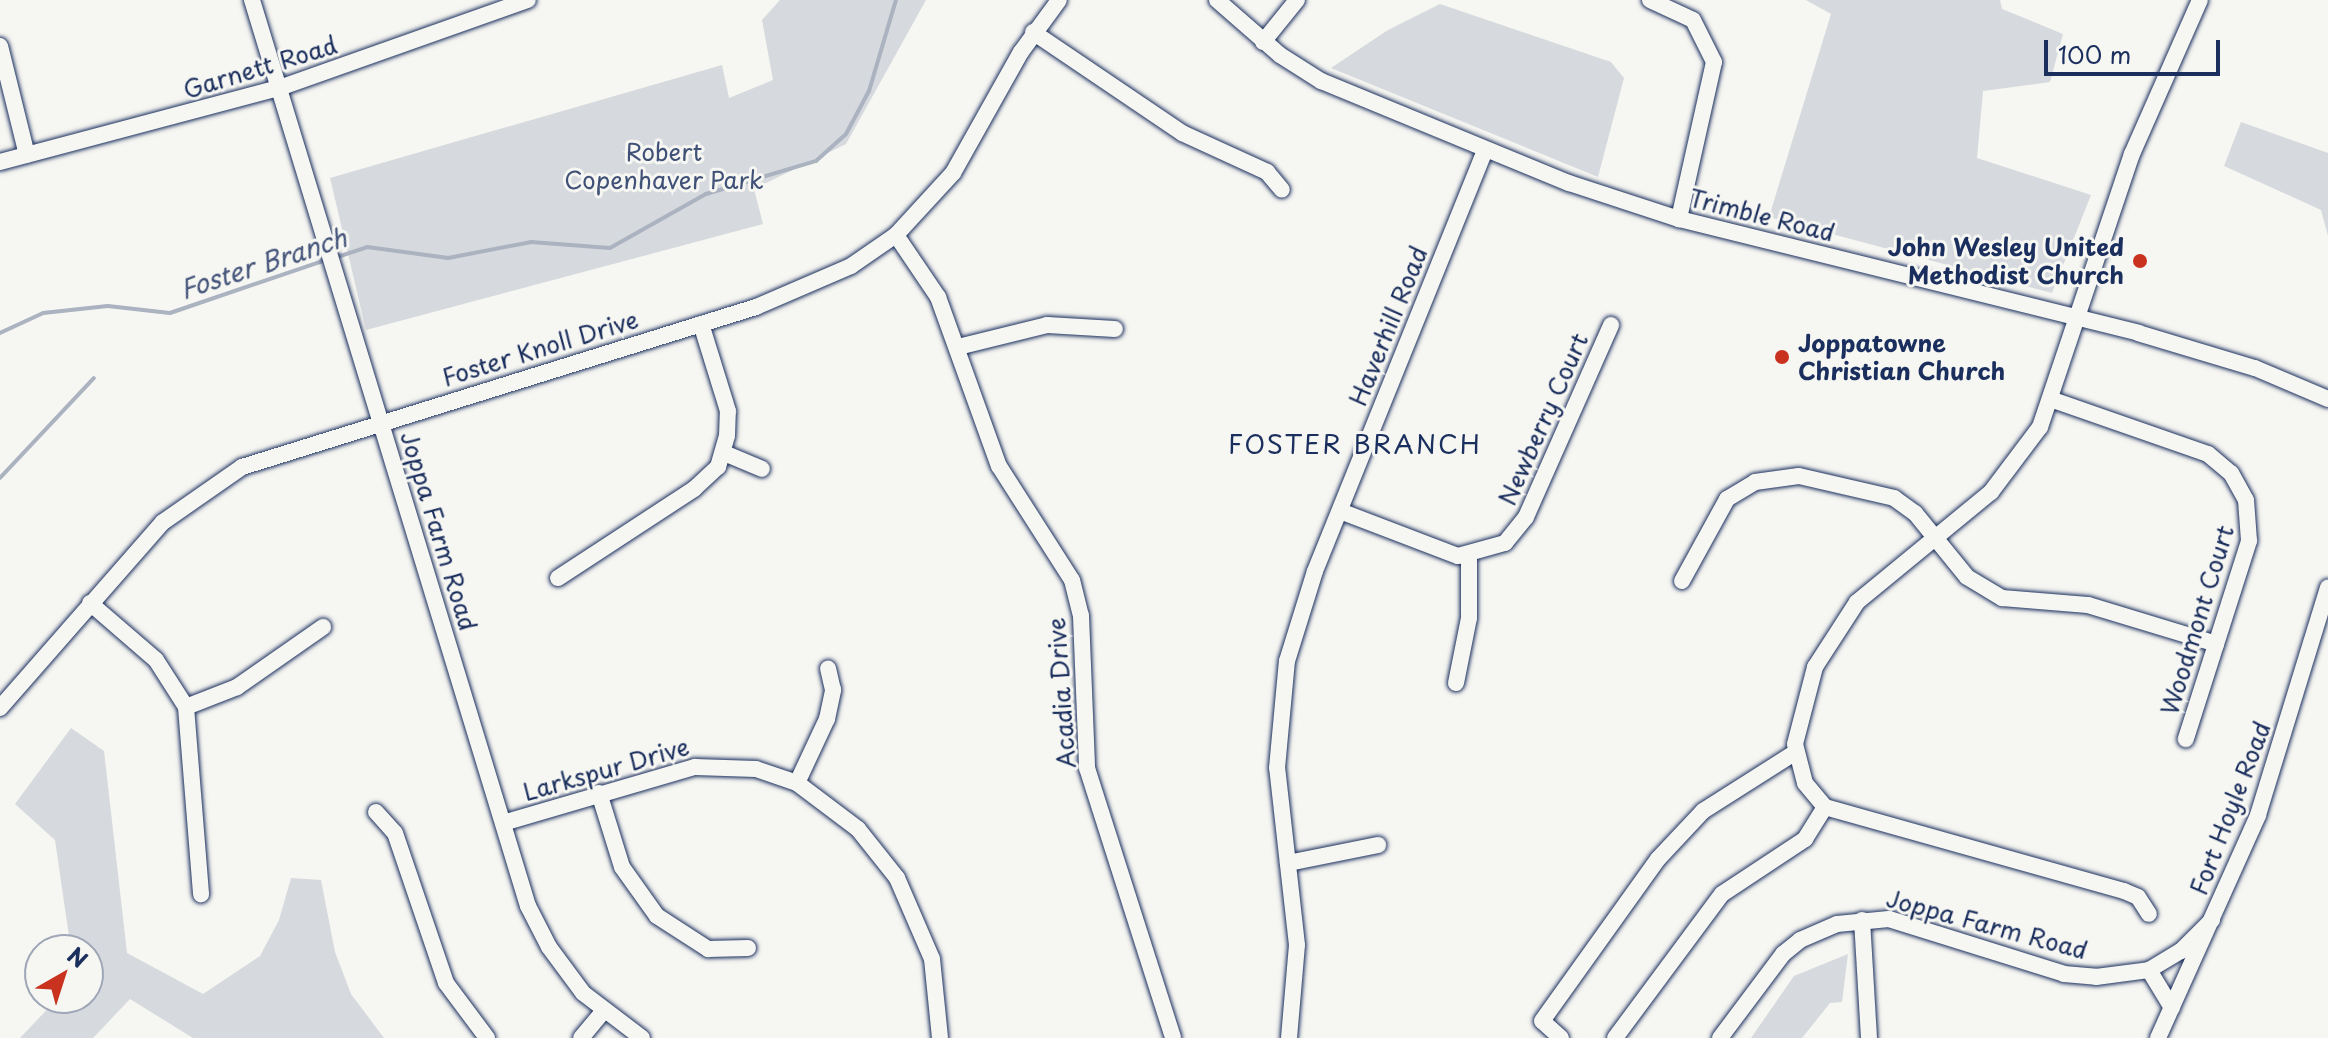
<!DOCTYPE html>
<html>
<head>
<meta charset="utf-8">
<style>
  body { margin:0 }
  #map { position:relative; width:2328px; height:1038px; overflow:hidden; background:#f6f6f2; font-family:"Playpen Sans",sans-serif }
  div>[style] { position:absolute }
  .green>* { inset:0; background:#d6d9dd }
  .stream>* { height:4px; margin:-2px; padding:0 2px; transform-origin:2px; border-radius:2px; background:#abb2c0 }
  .roads { filter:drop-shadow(0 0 2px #1b2f5e) drop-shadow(0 0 2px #1b2f5e) }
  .minor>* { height:16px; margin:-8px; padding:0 8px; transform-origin:8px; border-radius:8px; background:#f6f6f2 }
  .dots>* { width:22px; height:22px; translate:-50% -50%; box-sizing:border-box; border:4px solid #f6f6f2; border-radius:50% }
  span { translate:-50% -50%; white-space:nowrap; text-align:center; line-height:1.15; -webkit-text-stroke:6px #f6f6f2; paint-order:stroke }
  .street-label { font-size:24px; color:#1b2f5e }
  .park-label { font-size:24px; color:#405177 }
  .poi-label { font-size:24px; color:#1b2f5e; font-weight:700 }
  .right { translate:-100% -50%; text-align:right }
  .left { translate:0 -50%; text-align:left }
  .water-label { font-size:26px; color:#46567b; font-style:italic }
  .neighbourhood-label { font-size:26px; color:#1b2f5e; letter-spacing:2px }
  .north { position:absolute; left:24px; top:934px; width:80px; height:80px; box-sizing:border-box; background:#f6f6f2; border:2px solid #9ea6b7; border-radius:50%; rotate:39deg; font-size:22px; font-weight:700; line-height:32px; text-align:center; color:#1b2f5e }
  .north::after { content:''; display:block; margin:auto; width:28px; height:36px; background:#c8321e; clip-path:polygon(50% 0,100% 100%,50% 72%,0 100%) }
  .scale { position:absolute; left:2044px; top:40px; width:176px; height:36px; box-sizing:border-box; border:4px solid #1b2f5e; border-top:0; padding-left:10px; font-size:24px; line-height:28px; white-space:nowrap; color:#1b2f5e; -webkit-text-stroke:6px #f6f6f2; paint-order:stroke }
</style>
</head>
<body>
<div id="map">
  <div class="green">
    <i style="clip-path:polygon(780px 0,926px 0,846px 144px,754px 189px,763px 224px,366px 330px,330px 178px,722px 65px,729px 98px,773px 80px,762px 20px)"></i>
    <i style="clip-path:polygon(1806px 0,2000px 0,2002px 9px,2063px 34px,2050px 82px,1983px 91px,1977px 158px,2091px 195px,2052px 293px,1769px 217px,1831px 14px)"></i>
    <i style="clip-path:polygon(1440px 4px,1611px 62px,1624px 78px,1598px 177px,1331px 68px,1388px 30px)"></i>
    <i style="clip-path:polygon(2241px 122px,2328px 153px,2328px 236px,2321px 210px,2224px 166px)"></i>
    <i style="clip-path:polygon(71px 728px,104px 751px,127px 953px,203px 994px,260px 956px,279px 920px,291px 878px,321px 880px,335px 952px,351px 994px,384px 1038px,193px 1038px,130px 999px,93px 1038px,20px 1038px,58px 998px,88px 998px,88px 950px,71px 950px,55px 840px,15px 804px)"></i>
    <i style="clip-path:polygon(1848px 954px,1842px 1002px,1830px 1003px,1802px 1038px,1751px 1038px,1794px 976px)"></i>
  </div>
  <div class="stream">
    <i style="left:334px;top:258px;width:35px;rotate:-18deg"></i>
    <i style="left:367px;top:247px;width:82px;rotate:7.7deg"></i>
    <i style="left:448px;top:258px;width:85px;rotate:-10.9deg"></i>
    <i style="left:531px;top:242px;width:79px;rotate:4.3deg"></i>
    <i style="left:610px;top:248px;width:110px;rotate:-29.4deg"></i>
    <i style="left:706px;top:194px;width:115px;rotate:-16.7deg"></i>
    <i style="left:816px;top:161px;width:40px;rotate:-42deg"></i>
    <i style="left:846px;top:134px;width:49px;rotate:-61.9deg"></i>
    <i style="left:869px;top:91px;width:95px;rotate:-73.5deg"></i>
    <i style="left:0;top:333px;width:47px;rotate:-24.9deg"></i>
    <i style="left:43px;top:313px;width:65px;rotate:-6.1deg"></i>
    <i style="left:108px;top:306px;width:62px;rotate:6.4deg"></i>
    <i style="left:170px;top:313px;width:165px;rotate:-18.8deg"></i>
    <i style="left:0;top:478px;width:137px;rotate:-46.8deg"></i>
  </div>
  <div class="roads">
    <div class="minor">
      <i style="left:252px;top:0;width:947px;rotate:73.06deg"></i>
      <i style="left:528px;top:906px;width:46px;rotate:62.9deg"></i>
      <i style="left:549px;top:947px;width:57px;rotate:53.5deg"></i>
      <i style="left:583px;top:993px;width:74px;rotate:37.3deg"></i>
      <i style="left:1217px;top:0;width:84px;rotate:41.1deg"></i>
      <i style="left:1280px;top:55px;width:49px;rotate:32.4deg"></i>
      <i style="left:1321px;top:81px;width:268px;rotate:22.4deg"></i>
      <i style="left:1569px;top:183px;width:116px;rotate:18.1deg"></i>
      <i style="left:1679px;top:219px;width:473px;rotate:13.9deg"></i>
      <i style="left:2138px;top:333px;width:122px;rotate:16.7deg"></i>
      <i style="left:2255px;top:368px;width:79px;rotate:23deg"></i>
      <i style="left:1650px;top:0;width:47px;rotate:24.9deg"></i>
      <i style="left:1693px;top:20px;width:47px;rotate:63.4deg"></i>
      <i style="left:1714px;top:62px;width:161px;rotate:102.6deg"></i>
      <i style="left:1033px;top:32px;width:180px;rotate:34.1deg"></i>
      <i style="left:1182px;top:133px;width:94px;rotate:24.6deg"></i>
      <i style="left:1267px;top:172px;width:23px;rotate:50deg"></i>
      <i style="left:1263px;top:42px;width:54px;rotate:-51deg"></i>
      <i style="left:0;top:46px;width:112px;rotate:76.1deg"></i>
      <i style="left:0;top:162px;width:289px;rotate:-14.9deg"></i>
      <i style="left:279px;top:88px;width:264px;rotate:-19.5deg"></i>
      <i style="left:896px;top:235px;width:75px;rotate:55.9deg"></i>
      <i style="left:938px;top:297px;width:180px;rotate:70.2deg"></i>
      <i style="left:999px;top:466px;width:135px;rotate:57.4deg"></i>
      <i style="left:1072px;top:580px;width:37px;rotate:76deg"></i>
      <i style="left:1081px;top:616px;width:152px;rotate:87.7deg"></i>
      <i style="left:1087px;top:768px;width:283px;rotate:72.3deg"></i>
      <i style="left:958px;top:347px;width:92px;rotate:-13.9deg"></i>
      <i style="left:1047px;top:325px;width:68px;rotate:3.4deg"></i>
      <i style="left:2053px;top:400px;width:164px;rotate:19.2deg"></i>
      <i style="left:2208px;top:454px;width:30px;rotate:40deg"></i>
      <i style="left:2231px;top:473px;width:31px;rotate:61deg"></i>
      <i style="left:2246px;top:500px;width:41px;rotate:85.8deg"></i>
      <i style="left:2249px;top:541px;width:208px;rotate:107.7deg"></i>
      <i style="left:724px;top:453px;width:41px;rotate:22.8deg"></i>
      <i style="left:1340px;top:511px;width:126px;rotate:20.9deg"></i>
      <i style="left:1458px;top:556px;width:49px;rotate:-15.5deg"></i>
      <i style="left:1505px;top:543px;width:33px;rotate:-51deg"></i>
      <i style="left:1526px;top:517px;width:210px;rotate:-66.1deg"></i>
      <i style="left:558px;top:578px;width:163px;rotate:-33.2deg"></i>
      <i style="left:694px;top:489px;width:33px;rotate:-43deg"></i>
      <i style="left:718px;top:467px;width:32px;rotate:-74deg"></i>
      <i style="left:727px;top:436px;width:25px;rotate:-88deg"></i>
      <i style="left:728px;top:411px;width:91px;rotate:-107.2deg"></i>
      <i style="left:1682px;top:581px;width:94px;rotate:-61.2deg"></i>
      <i style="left:1727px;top:499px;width:33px;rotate:-31deg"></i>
      <i style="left:1755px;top:482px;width:44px;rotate:-7.8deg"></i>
      <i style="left:1799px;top:476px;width:98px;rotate:13deg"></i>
      <i style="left:1894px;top:498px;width:26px;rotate:36deg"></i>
      <i style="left:1915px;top:513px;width:82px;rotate:50.9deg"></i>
      <i style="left:1967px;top:577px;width:41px;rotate:31deg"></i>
      <i style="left:2002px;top:598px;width:86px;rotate:4.7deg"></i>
      <i style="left:2088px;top:605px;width:134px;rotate:16.9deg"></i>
      <i style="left:90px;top:603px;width:87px;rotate:40.8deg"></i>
      <i style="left:156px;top:660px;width:56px;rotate:57.4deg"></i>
      <i style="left:186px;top:707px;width:188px;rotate:85.4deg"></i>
      <i style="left:1456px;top:683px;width:66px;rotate:-78.7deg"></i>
      <i style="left:1469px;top:618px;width:62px;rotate:-90deg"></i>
      <i style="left:186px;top:707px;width:55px;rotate:-21.4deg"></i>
      <i style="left:237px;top:687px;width:105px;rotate:-34.9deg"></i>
      <i style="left:0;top:708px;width:247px;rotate:-48.8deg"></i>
      <i style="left:163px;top:522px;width:96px;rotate:-34.8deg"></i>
      <i style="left:242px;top:467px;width:538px;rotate:-17.29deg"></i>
      <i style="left:756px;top:307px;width:103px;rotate:-23.3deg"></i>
      <i style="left:851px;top:266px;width:55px;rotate:-34.6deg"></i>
      <i style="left:896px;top:235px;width:84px;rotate:-47.4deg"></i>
      <i style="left:953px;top:173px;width:139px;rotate:-60.7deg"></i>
      <i style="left:1021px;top:52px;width:64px;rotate:-53.8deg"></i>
      <i style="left:797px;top:783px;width:71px;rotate:-64.9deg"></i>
      <i style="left:827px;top:719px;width:30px;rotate:-78deg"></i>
      <i style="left:833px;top:690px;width:22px;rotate:-103deg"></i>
      <i style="left:599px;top:793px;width:77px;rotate:72.7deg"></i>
      <i style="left:622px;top:867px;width:60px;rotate:54.5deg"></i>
      <i style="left:657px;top:916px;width:61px;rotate:32.9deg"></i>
      <i style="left:708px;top:949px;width:40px;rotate:-1.4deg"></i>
      <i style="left:1825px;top:807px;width:31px;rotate:-130deg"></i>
      <i style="left:1805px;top:783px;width:40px;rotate:-104.4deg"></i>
      <i style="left:1795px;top:744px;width:80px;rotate:-75.4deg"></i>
      <i style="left:1815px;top:667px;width:77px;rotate:-57.1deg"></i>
      <i style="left:1857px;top:602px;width:173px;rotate:-39.4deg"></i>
      <i style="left:1991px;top:492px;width:81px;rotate:-53deg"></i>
      <i style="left:2040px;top:427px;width:288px;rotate:-71.4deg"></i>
      <i style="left:2132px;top:154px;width:168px;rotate:-66.2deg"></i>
      <i style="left:376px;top:812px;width:28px;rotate:48deg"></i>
      <i style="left:395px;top:833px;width:158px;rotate:71.2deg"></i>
      <i style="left:446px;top:983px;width:69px;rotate:53.3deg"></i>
      <i style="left:503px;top:823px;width:200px;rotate:-16.3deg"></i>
      <i style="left:695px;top:767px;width:61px;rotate:1.9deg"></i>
      <i style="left:756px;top:769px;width:43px;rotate:18.9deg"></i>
      <i style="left:797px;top:783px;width:76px;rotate:37deg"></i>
      <i style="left:858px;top:829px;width:63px;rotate:51.5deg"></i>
      <i style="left:897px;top:878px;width:88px;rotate:66.6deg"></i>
      <i style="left:932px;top:959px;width:79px;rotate:84.2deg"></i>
      <i style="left:1288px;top:863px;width:92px;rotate:-11.3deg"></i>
      <i style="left:1862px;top:920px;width:118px;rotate:86.6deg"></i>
      <i style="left:2149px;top:970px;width:44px;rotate:58.8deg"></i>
      <i style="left:581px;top:1038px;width:34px;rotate:-50deg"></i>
      <i style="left:1289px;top:1038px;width:93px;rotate:-85.1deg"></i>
      <i style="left:1297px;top:945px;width:178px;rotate:-96.4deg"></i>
      <i style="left:1277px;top:768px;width:107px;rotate:-84.7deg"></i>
      <i style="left:1287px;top:661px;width:94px;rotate:-72.7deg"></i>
      <i style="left:1315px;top:571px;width:454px;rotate:-68deg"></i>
      <i style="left:1561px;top:1038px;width:25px;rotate:-138deg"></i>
      <i style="left:1542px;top:1021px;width:199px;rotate:-54.4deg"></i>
      <i style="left:1658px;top:859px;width:66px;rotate:-46.8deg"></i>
      <i style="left:1703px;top:811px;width:110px;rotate:-32.4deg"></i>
      <i style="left:1615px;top:1038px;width:179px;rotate:-53.4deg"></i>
      <i style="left:1722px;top:894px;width:100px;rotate:-33.5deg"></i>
      <i style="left:1805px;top:839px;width:38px;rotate:-58deg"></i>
      <i style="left:1825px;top:807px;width:311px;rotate:15.7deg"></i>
      <i style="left:2124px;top:891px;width:15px;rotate:23deg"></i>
      <i style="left:2138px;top:897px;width:20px;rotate:57deg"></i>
      <i style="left:1720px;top:1038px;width:105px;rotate:-53.1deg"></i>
      <i style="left:1783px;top:954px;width:22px;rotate:-39deg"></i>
      <i style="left:1800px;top:940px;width:40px;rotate:-23.4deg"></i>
      <i style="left:1837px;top:924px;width:52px;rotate:-5.5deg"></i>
      <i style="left:1889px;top:919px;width:183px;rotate:17.4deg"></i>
      <i style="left:2064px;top:974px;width:32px;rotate:5deg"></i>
      <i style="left:2096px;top:977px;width:53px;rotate:-7.5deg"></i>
      <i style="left:2149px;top:970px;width:37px;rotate:-31deg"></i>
      <i style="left:2181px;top:951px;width:44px;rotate:-45deg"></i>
      <i style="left:2158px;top:1038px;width:244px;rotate:-65.8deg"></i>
      <i style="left:2258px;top:815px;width:238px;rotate:-72.9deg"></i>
    </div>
  </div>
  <div class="dots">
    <i style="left:2140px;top:261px;background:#c8321e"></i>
    <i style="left:1782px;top:357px;background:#c8321e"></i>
  </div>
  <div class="street-label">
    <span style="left:260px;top:67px;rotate:-17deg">Garnett Road</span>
    <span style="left:1762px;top:215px;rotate:14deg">Trimble Road</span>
    <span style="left:1388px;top:326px;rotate:-68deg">Haverhill Road</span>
    <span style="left:540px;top:348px;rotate:-17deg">Foster Knoll Drive</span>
    <span style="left:1543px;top:419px;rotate:-66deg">Newberry Court</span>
    <span style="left:439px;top:531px;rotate:73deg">Joppa Farm Road</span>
    <span style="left:2197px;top:620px;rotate:-73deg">Woodmont Court</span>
    <span style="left:1061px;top:693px;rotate:-94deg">Acadia Drive</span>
    <span style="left:606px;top:769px;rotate:-16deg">Larkspur Drive</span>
    <span style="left:2230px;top:808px;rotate:-69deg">Fort Hoyle Road</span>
    <span style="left:1987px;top:924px;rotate:15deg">Joppa Farm Road</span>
  </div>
  <div class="park-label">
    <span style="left:664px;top:166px">Robert<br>Copenhaver Park</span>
  </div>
  <div class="poi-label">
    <span class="right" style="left:2124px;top:261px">John Wesley United<br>Methodist Church</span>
    <span class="left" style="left:1798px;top:357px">Joppatowne<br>Christian Church</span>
  </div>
  <div class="water-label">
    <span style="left:263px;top:263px;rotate:-18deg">Foster Branch</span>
  </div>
  <div class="neighbourhood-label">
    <span style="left:1355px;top:444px">FOSTER BRANCH</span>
  </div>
  <div class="north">N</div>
  <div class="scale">100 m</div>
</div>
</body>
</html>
